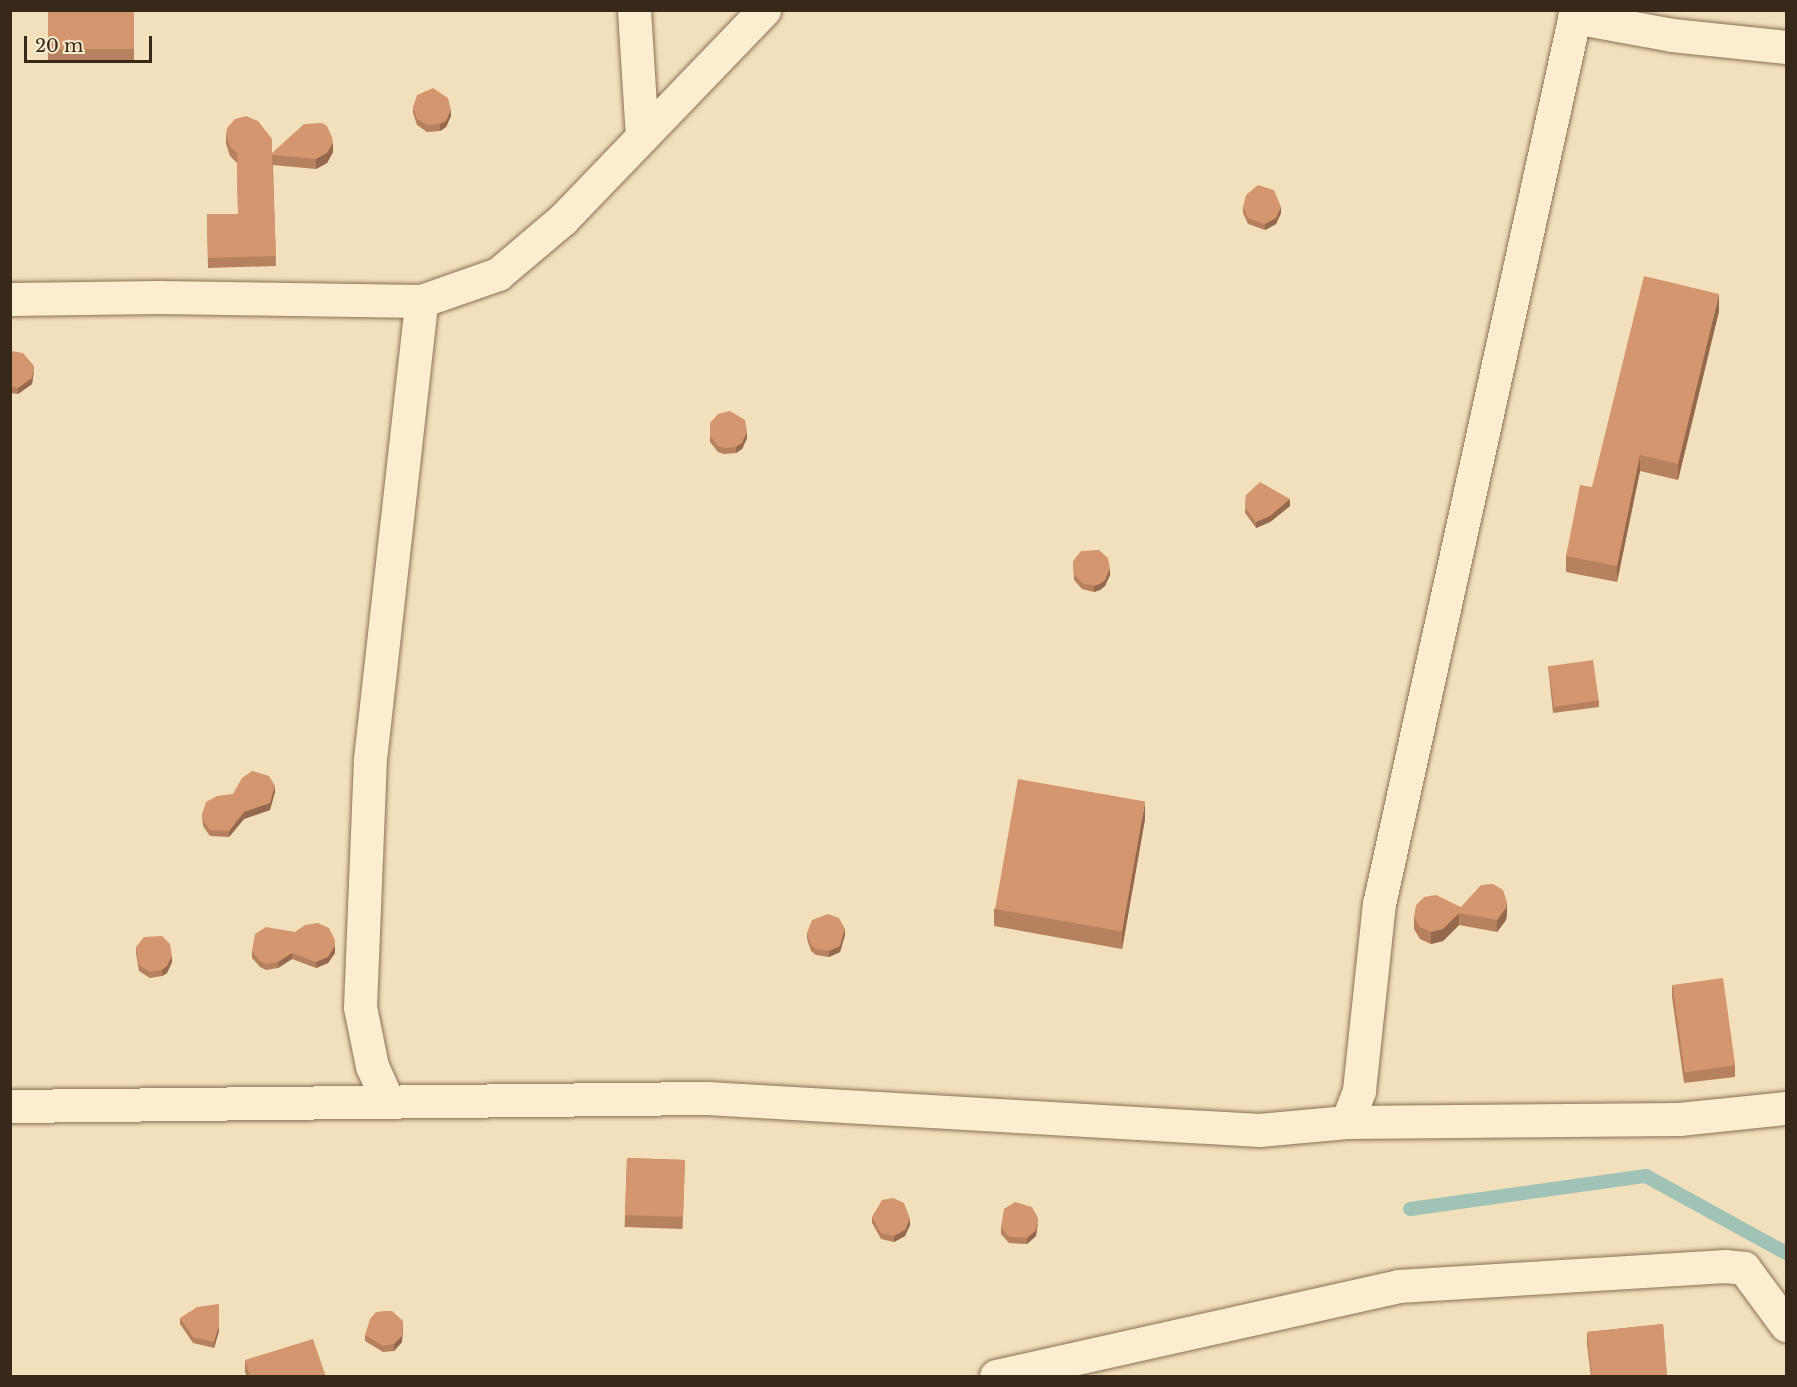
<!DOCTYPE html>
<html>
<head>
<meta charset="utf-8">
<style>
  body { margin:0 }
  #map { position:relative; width:1797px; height:1387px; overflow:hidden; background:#f2e0bc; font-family:"Libre Baskerville",serif }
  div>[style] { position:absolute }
  .stream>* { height:14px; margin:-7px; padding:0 7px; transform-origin:7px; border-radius:7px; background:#a0c2b7 }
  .roads { filter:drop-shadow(0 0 2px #8b7054) drop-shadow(0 0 2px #8b7054) }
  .minor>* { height:33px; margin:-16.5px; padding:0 16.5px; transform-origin:16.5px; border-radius:16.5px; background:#fcedd0 }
  .wall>* { inset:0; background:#b5815f; transform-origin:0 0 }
  .shaded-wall>* { inset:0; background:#94694d }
  .building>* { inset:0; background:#d3966e; transform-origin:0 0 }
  span { translate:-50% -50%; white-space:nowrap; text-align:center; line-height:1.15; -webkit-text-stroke:4.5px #f8eacc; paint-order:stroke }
  .frame { position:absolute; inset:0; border:12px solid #38281a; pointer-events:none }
  .scale { position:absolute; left:24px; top:36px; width:128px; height:27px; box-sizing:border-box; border:3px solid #38281a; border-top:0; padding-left:8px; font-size:18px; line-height:21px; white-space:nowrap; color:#38281a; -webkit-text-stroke:4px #f8eacc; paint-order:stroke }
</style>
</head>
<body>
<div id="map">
  <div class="stream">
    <i style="left:1410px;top:1209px;width:238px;rotate:-8deg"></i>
    <i style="left:1646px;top:1176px;width:160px;rotate:28.8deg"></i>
  </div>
  <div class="roads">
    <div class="minor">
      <i style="left:634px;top:10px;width:126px;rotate:86.4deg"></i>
      <i style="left:1574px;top:17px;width:100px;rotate:10.4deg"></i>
      <i style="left:1672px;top:35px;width:115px;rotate:6deg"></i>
      <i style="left:10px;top:299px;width:149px;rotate:-0.8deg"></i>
      <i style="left:159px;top:297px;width:262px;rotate:0.9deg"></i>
      <i style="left:421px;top:301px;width:82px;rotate:-19.3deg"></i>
      <i style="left:498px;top:274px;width:85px;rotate:-40.2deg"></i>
      <i style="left:563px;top:219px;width:290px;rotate:-46.1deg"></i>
      <i style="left:388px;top:1102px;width:39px;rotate:-114deg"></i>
      <i style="left:372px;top:1066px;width:60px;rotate:-101.5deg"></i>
      <i style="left:360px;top:1007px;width:248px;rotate:-87.7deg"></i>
      <i style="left:370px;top:759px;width:461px;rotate:-83.6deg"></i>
      <i style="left:10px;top:1106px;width:697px;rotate:-0.66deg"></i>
      <i style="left:707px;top:1098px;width:553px;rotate:3.32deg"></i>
      <i style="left:1259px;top:1130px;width:88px;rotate:-5.2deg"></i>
      <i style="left:1347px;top:1122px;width:332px;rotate:-0.5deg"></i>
      <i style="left:1679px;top:1119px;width:108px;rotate:-5.9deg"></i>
      <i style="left:1347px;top:1122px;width:34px;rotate:-69deg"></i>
      <i style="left:1359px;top:1090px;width:187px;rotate:-83.9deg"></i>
      <i style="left:1379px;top:904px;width:915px;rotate:-77.57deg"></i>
      <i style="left:996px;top:1376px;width:412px;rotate:-12.6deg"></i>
      <i style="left:1398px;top:1286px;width:328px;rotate:-3.5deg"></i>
      <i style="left:1725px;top:1266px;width:19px;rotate:6deg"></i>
      <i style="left:1744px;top:1268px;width:71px;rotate:53.6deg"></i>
    </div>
  </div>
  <div class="wall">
    <i style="left:48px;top:10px;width:86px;height:51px"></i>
    <i style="clip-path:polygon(413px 107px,451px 116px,446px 127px,440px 131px,427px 132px,417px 125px,413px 113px)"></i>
    <i style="clip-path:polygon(226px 134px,272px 153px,333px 152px,327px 163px,316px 169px,273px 165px,276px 266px,208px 268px,207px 214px,238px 214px,237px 163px,230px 156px,226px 144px)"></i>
    <i style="clip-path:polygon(1243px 207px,1281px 213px,1276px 224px,1265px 230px,1248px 224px,1243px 213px)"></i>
    <i style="clip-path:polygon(1719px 311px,1678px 480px,1640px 471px,1617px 582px,1566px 572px,1566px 556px,1592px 487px)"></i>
    <i style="clip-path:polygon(10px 352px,34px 372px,32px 384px,18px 394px,10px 393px)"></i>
    <i style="clip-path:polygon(710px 423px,747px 438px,742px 449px,736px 453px,724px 454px,718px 452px,710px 442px)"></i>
    <i style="clip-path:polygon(1246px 495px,1290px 506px,1270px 522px,1256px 528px,1245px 513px)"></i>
    <i style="clip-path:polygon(1073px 561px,1110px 575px,1105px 586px,1100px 590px,1094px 592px,1082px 589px,1074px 580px)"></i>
    <i style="clip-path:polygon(1548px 666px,1599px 701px,1599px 707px,1553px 713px)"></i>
    <i style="clip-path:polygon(275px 792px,270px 810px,244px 819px,229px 837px,210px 836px,203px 826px,202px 814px)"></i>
    <i style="clip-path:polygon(1145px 819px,1122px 949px,994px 926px,994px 909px)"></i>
    <i style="clip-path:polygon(1461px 907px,1507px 914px,1506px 920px,1497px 932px,1459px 925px,1443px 941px,1431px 944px,1420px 939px,1414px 929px,1414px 917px)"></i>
    <i style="clip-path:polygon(807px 933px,845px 935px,840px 952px,829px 957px,816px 955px,811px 951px,807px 939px)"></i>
    <i style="clip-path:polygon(136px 947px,172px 962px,167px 973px,162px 976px,150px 978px,139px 971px,136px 953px)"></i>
    <i style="clip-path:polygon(252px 951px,335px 953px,328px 963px,316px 968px,292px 959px,278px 968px,266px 970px,260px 967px,252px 958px)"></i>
    <i style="clip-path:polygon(1672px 985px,1735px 1065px,1735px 1077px,1684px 1083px,1672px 997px)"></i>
    <i style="left:627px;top:1158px;width:58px;height:69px;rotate:2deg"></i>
    <i style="clip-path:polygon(872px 1217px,910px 1225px,905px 1236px,894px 1242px,881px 1239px,872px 1223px)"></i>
    <i style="clip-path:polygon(1038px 1224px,1036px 1236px,1027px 1244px,1009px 1243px,1001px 1234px,1001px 1227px)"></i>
    <i style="clip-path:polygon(180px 1318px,219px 1331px,214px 1348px,193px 1343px,180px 1324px)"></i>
    <i style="clip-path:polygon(1663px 1324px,1667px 1377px,1591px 1377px,1587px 1344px,1587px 1332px)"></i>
    <i style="clip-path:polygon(403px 1327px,402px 1342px,394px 1351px,383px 1352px,365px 1341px,365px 1335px)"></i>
    <i style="clip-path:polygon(245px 1360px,326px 1377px,247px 1377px,245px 1372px)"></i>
  </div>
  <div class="shaded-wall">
    <i style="clip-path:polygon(451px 110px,451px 116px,446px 127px,440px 131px,440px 124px)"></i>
    <i style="clip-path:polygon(333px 143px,333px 152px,327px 163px,316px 169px,316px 159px)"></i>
    <i style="clip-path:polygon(1281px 207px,1281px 213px,1276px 224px,1265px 230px,1265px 224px)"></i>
    <i style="clip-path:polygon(1719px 294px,1719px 311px,1678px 480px,1678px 464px)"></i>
    <i style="clip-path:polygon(34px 366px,32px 384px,18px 394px,18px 388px)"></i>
    <i style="clip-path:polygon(747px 432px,747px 438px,742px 449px,736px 453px,736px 447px)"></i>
    <i style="clip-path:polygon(1640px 455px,1640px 471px,1617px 582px,1617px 566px)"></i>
    <i style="clip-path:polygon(1290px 499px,1290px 506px,1270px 522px,1256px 528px,1256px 522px)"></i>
    <i style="clip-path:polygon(1110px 569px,1110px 575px,1105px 586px,1100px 590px,1094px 592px,1094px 586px)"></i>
    <i style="clip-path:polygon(275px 786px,275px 792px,270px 810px,244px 819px,229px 837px,229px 831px,244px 812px)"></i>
    <i style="clip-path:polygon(1145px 802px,1145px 819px,1122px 949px,1122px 931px)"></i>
    <i style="clip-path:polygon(1507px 902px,1507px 914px,1506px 920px,1497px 932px,1497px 920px)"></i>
    <i style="clip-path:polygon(1459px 913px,1459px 925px,1443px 941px,1431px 944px,1431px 932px)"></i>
    <i style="clip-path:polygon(845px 929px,845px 935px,840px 952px,829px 957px,829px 951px)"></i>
    <i style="clip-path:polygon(335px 940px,335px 953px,328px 963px,316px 968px,316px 962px)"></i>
    <i style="clip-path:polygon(292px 953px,292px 959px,278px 968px,278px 962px)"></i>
    <i style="clip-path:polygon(172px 956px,172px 962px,167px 973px,162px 976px,162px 970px)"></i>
    <i style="clip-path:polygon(1038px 1218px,1036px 1236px,1027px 1244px,1027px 1238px)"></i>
    <i style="clip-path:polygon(910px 1219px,910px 1225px,905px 1236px,894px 1242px,894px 1236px)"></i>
    <i style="clip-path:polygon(403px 1321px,402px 1342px,394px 1351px,394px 1344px)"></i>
    <i style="clip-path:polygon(219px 1325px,219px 1331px,214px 1348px,214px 1342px)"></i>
  </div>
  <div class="building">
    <i style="left:48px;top:10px;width:86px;height:39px"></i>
    <i style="clip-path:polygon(433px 88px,448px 98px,451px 110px,446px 121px,440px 124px,427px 125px,417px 119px,413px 107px,417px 95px)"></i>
    <i style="clip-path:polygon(246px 116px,258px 121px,272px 139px,272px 153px,304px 124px,322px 123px,327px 126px,332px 137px,333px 143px,327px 153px,316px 159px,272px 155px,276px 256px,208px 258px,207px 214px,238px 214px,237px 153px,230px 146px,226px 134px,227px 128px,235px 119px)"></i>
    <i style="clip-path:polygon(1258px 185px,1274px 190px,1281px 207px,1276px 218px,1265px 224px,1248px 218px,1243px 207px,1246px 195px)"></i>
    <i style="clip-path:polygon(1644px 276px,1719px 294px,1678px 464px,1640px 455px,1617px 566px,1566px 556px,1580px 485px,1592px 487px)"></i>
    <i style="clip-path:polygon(11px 351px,23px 353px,34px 366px,32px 378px,18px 388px,10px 387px)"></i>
    <i style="clip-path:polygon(730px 411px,745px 420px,747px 432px,742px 443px,736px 447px,724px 448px,718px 446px,710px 436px,710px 423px,718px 414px)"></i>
    <i style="clip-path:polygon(1260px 482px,1290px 499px,1270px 516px,1256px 522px,1245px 507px,1246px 495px)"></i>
    <i style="clip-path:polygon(1099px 550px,1108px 558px,1110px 569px,1105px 580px,1100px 584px,1094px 586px,1082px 583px,1074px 574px,1073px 561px,1081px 551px)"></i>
    <i style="left:1593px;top:660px;width:41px;height:45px;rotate:82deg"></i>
    <i style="clip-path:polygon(252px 771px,269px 776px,275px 786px,270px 803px,244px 812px,229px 831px,210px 830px,203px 820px,202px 814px,206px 802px,217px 796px,233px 794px,242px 778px)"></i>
    <i style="left:1018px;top:779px;width:129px;height:132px;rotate:10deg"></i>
    <i style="clip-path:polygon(1493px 884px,1503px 890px,1507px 902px,1506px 908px,1497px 920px,1459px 913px,1443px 929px,1431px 932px,1420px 927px,1414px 917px,1416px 905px,1424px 897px,1436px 895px,1461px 907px,1481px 885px)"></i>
    <i style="clip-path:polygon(828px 914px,839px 918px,845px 929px,840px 946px,829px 951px,816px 949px,811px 945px,807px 933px,812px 920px)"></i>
    <i style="clip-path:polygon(318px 923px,329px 928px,335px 940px,335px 946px,328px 957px,316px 962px,292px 953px,278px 962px,266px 964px,260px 961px,252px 951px,255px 934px,266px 927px,295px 932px,305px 925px)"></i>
    <i style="clip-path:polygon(162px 936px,170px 944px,172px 956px,167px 966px,162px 970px,150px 972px,139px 965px,136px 947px,144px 937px)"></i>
    <i style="left:1723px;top:978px;width:88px;height:51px;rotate:82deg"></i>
    <i style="left:627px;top:1158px;width:58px;height:57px;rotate:2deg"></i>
    <i style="clip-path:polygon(893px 1198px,904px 1203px,910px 1219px,905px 1230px,894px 1236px,881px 1233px,872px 1217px,882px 1200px)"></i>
    <i style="clip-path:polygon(1015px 1202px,1032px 1207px,1038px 1218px,1036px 1230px,1027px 1238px,1009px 1237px,1001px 1227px,1004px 1209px)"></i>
    <i style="clip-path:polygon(219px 1304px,219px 1325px,214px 1342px,193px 1337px,180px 1318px,197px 1307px)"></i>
    <i style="clip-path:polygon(385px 1311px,392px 1311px,403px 1321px,402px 1336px,394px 1344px,383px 1346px,365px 1335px,370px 1319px,376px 1312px)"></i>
    <i style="clip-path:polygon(1663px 1324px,1667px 1375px,1649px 1377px,1592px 1377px,1587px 1332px)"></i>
    <i style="clip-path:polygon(313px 1339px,326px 1377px,250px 1377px,245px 1360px)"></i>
  </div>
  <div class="frame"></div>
  <div class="scale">20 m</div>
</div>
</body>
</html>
